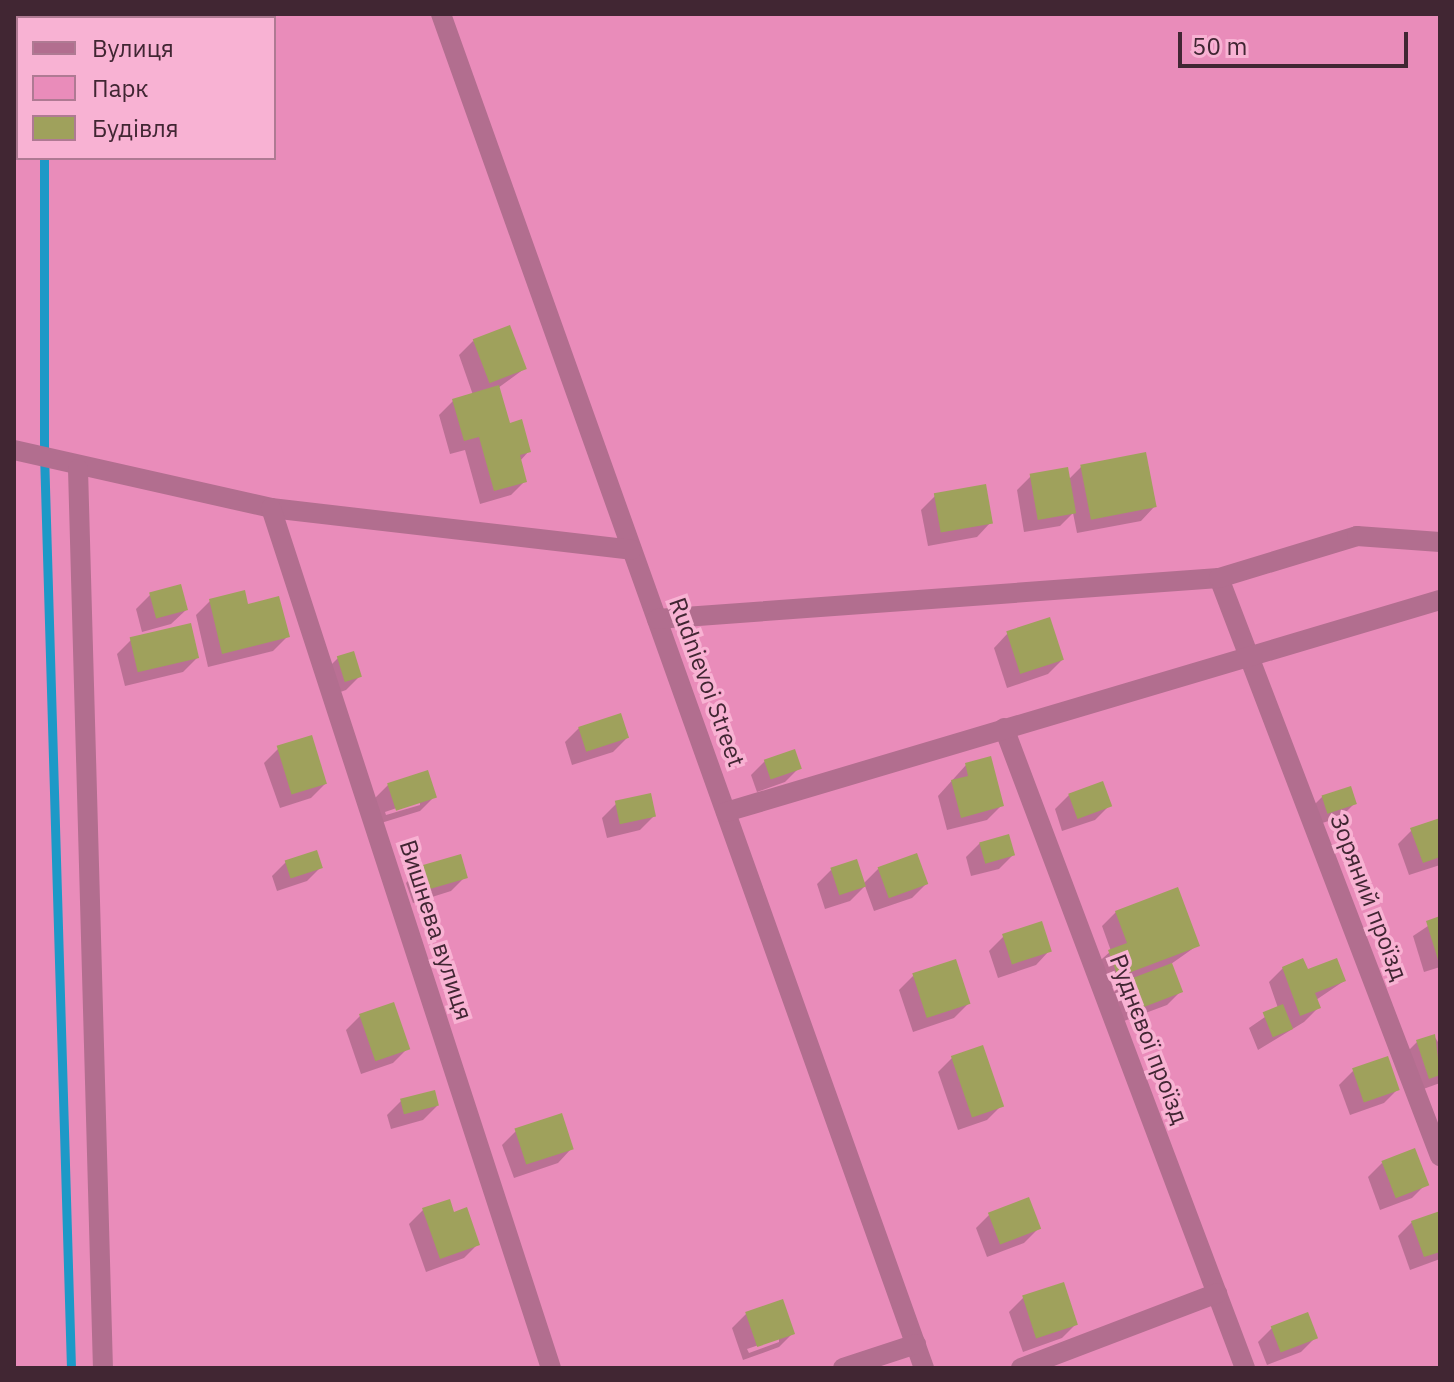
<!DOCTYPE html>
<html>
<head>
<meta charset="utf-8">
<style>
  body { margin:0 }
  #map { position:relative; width:1454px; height:1382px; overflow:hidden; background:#f8b2d3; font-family:"IBM Plex Sans",sans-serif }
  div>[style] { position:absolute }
  .green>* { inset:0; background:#e98cba }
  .shadow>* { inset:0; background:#0003 }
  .stream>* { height:9px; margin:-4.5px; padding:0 4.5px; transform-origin:4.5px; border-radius:4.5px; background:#1d99c7 }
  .building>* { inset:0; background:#9fa15c; transform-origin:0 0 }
  .minor>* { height:20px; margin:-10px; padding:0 10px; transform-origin:10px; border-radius:10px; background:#b26e8f }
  span { translate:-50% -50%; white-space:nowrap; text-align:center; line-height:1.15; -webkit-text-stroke:7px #f8b2d3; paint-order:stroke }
  .street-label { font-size:24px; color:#412633 }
  .frame { position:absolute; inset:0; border:16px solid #412633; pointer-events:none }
  .legend { position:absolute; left:16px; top:16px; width:260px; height:144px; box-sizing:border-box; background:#f8b2d3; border:2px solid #af7a93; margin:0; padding:10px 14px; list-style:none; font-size:24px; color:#412633 }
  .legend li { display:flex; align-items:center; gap:16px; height:40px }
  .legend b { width:40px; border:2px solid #af7a93 }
  .scale { position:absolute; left:1178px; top:32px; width:230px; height:36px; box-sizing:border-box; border:4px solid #412633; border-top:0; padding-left:10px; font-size:24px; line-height:28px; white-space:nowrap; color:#412633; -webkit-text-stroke:6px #f8b2d3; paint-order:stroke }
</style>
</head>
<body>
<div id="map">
  <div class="green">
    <i style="clip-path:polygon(evenodd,14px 14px,1440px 14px,1440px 1368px,14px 1368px,14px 14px,18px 18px,274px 18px,274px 158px,18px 158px,18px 18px)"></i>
  </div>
  <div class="shadow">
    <i style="clip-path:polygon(473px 341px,524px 369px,498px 388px,509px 426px,529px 451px,520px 461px,525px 481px,511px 495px,480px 504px,465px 450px,450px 454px,439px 415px,453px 401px,473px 395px,459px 355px)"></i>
    <i style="clip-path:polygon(1081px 467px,1155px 506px,1141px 521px,1077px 533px,1073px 513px,1060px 526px,1024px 532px,1017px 490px,1031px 476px,1068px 480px)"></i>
    <i style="clip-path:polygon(935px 496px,991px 522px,977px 537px,928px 546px,921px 510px)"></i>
    <i style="clip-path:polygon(150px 595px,186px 610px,171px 624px,142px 632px,136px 609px)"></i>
    <i style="clip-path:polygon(210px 601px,287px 637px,273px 651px,208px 667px,196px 615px)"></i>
    <i style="clip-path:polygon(1008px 633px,1062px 660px,1048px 674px,1007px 688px,994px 648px)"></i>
    <i style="clip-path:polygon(131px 640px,197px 658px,183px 672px,125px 686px,117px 654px)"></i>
    <i style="clip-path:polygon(338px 658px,360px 676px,346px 690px,332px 695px,324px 672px)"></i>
    <i style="clip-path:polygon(579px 728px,627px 738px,613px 752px,572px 765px,565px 742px)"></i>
    <i style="clip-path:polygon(278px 749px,325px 784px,311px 798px,280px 808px,264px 763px)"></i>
    <i style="clip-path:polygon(765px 761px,799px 768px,785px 782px,757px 792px,751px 775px)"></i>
    <i style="clip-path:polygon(966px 765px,1001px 806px,987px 820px,947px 830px,938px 796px)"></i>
    <i style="clip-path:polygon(evenodd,388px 785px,434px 797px,420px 811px,381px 823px,374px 799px,388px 785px,420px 800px,420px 805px,386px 815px,385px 812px,420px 800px)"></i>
    <i style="clip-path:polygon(1069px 795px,1109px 806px,1095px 820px,1062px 831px,1055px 809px)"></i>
    <i style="clip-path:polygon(1322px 797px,1355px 803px,1341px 817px,1313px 826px,1308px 811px)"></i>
    <i style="clip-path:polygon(616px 804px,654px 816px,640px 830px,607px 838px,602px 818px)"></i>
    <i style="clip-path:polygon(1440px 820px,1440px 865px,1409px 875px,1398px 844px,1412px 830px)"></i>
    <i style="clip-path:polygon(980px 843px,1013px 855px,999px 869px,971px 876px,966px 857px)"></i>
    <i style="clip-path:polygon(286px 862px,321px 867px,307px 881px,277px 891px,272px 876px)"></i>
    <i style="clip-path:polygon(420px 869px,465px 877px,451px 891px,413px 903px,406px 883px)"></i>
    <i style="clip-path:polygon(878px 869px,926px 884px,912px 898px,874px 911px,865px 886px,850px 901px,825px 909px,817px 884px,831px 870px,863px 884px)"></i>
    <i style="clip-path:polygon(1116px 912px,1198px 945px,1171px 964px,1181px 991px,1167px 1005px,1116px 1024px,1107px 999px,1123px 983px,1104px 990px,1095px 965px,1111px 951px,1102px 926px)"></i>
    <i style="clip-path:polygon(1440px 918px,1440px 967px,1424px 972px,1413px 936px)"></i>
    <i style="clip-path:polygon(1003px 937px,1050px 950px,1036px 965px,998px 978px,989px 951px)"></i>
    <i style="clip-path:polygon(1283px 968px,1344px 981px,1316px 1000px,1318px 1008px,1304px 1022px,1258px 1050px,1249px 1028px,1278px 1008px,1269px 982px)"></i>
    <i style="clip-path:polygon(913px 976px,968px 1004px,954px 1018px,913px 1032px,899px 990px)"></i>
    <i style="clip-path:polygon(360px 1016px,407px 1049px,393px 1063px,361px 1074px,346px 1030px)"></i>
    <i style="clip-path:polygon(1434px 1036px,1440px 1045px,1440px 1083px,1415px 1092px,1403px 1056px,1417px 1042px)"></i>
    <i style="clip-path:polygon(952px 1058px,1001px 1106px,987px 1120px,958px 1130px,938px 1072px)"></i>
    <i style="clip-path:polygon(1353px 1071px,1398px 1089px,1384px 1103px,1350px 1115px,1339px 1085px)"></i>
    <i style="clip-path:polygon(401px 1101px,437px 1106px,423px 1120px,391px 1129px,387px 1115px)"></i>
    <i style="clip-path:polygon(516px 1131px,572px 1148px,558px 1163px,514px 1178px,502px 1145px)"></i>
    <i style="clip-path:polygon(1382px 1163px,1426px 1184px,1412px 1198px,1380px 1210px,1368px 1177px)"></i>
    <i style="clip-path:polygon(423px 1210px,453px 1214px,478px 1244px,464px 1258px,426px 1272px,409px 1224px)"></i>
    <i style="clip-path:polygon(1440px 1213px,1440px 1259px,1410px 1270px,1398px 1236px,1412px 1222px)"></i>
    <i style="clip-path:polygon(990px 1214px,1038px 1229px,1024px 1243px,987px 1257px,976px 1228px)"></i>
    <i style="clip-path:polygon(1023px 1298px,1076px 1324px,1062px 1338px,1023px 1352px,1009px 1312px)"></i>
    <i style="clip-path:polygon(evenodd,746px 1314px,793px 1333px,779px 1347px,743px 1360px,732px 1328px,746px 1314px,779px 1338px,779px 1342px,749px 1353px,747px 1349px,779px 1338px)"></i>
    <i style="clip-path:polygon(1272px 1328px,1315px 1338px,1301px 1352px,1267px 1365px,1258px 1342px)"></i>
  </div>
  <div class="stream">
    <i style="left:41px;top:14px;width:4px;rotate:90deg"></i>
    <i style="left:44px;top:158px;width:295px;rotate:90deg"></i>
    <i style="left:44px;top:453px;width:915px;rotate:88.31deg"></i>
  </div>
  <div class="building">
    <i style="left:510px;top:325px;width:47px;height:40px;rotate:69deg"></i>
    <i style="clip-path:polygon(499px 385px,510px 423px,522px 419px,531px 452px,520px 455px,527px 482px,494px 491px,479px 437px,464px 441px,452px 399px)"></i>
    <i style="left:1146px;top:452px;width:56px;height:67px;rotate:79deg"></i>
    <i style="left:1068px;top:467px;width:47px;height:39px;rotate:80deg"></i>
    <i style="left:986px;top:484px;width:40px;height:53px;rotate:80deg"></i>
    <i style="left:181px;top:584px;width:27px;height:33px;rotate:75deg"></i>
    <i style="clip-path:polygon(245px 590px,248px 604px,279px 596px,290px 637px,222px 654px,209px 599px)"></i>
    <i style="left:1050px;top:617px;width:45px;height:46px;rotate:72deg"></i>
    <i style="left:191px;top:623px;width:36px;height:63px;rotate:77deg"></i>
    <i style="left:354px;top:651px;width:27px;height:18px;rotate:73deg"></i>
    <i style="left:621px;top:713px;width:26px;height:45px;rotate:72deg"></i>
    <i style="left:312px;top:735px;width:51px;height:37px;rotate:73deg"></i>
    <i style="left:795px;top:749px;width:21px;height:33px;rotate:71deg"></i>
    <i style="clip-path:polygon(991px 756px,1004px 806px,961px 818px,951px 780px,968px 776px,965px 763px)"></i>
    <i style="left:428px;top:770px;width:29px;height:43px;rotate:72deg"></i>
    <i style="left:1103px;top:781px;width:27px;height:37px;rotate:70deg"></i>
    <i style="left:1351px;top:786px;width:19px;height:31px;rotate:72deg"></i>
    <i style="left:651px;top:793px;width:24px;height:37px;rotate:78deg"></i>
    <i style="clip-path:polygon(1440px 818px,1440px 857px,1423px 863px,1410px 828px)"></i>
    <i style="left:1009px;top:834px;width:22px;height:31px;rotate:74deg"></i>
    <i style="left:317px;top:850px;width:19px;height:34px;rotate:72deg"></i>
    <i style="left:917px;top:853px;width:33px;height:42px;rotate:70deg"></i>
    <i style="left:461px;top:854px;width:25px;height:44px;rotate:74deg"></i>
    <i style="left:857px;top:859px;width:29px;height:28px;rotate:72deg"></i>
    <i style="clip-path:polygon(1178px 887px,1200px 946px,1118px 977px,1108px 950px,1127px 943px,1115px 911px)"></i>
    <i style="clip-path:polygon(1440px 916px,1440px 963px,1439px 963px,1426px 921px)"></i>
    <i style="left:1042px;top:921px;width:32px;height:42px;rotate:72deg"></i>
    <i style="clip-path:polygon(1303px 958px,1308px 969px,1337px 958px,1346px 981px,1315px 993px,1321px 1008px,1300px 1016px,1282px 967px)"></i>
    <i style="left:956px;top:959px;width:47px;height:46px;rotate:72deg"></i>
    <i style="left:1172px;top:963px;width:31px;height:56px;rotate:69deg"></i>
    <i style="left:394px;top:1002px;width:50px;height:37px;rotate:71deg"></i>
    <i style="left:1283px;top:1004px;width:27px;height:22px;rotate:68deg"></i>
    <i style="clip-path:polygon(1435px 1034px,1440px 1075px,1429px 1079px,1416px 1040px)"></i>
    <i style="left:983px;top:1045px;width:65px;height:34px;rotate:71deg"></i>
    <i style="left:1388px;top:1056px;width:36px;height:38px;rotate:71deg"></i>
    <i style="left:435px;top:1090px;width:16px;height:36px;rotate:76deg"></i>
    <i style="left:562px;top:1113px;width:38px;height:50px;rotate:72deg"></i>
    <i style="left:1415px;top:1148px;width:40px;height:36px;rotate:69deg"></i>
    <i style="left:1029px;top:1197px;width:34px;height:44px;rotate:69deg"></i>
    <i style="clip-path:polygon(450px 1199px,454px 1212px,467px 1207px,480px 1245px,440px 1259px,422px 1208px)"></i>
    <i style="clip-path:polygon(1440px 1211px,1440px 1252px,1424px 1257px,1411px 1221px)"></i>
    <i style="left:1064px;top:1282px;width:45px;height:44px;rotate:72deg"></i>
    <i style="left:783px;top:1299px;width:37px;height:40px;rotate:71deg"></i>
    <i style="left:1308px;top:1312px;width:28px;height:40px;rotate:69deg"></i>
  </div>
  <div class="minor">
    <i style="left:441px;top:14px;width:1438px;rotate:70.37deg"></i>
    <i style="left:14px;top:450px;width:263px;rotate:12.7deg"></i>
    <i style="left:271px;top:508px;width:363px;rotate:6.6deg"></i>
    <i style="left:78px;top:469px;width:899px;rotate:88.41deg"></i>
    <i style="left:271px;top:508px;width:904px;rotate:71.97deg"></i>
    <i style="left:1219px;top:578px;width:619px;rotate:69.08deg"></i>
    <i style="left:657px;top:619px;width:563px;rotate:-4.17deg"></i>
    <i style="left:1219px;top:578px;width:144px;rotate:-16.9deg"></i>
    <i style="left:1357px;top:536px;width:83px;rotate:4.1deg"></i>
    <i style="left:1004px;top:728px;width:684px;rotate:69.37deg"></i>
    <i style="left:726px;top:812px;width:745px;rotate:-16.54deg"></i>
    <i style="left:843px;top:1368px;width:77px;rotate:-18.2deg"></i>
    <i style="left:1021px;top:1368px;width:210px;rotate:-20.9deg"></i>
  </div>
  <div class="street-label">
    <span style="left:707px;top:682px;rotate:70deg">Rudnievoi Street</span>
    <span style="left:1369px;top:897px;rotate:69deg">Зоряний проїзд</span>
    <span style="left:436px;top:930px;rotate:72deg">Вишнева вулиця</span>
    <span style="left:1149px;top:1039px;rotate:69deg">Руднєвої проїзд</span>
  </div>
  <div class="frame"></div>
  <ul class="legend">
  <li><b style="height:10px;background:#b26e8f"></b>Вулиця</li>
  <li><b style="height:22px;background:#e98cba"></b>Парк</li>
  <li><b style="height:22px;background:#9fa15c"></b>Будівля</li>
  </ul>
  <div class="scale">50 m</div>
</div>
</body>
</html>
